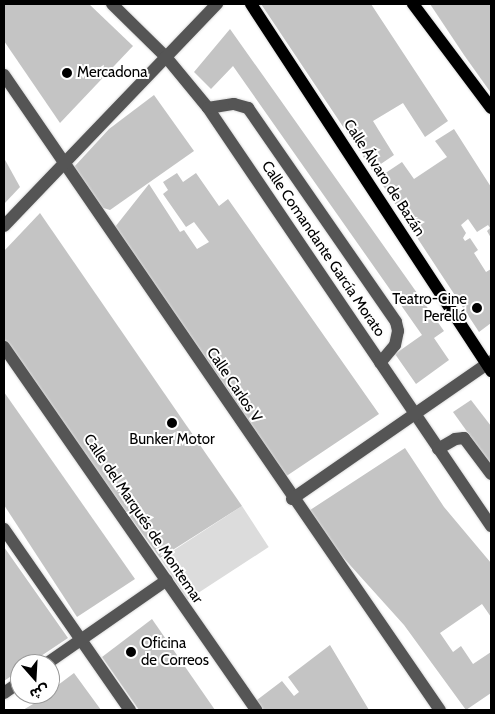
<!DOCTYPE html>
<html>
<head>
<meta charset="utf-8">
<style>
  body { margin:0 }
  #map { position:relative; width:495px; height:714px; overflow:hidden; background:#fff; font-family:Cabin,"Noto Sans Arabic",sans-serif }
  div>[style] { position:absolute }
  .green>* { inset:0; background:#dcdcdc; transform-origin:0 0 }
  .building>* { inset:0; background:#c4c4c4 }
  .roads { filter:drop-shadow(0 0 1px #dbdbdb) drop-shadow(0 0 1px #dbdbdb) }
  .minor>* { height:12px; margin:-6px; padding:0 6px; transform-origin:6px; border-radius:6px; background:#555 }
  .major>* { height:12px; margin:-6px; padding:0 6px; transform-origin:6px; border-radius:6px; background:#000 }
  .dots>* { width:14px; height:14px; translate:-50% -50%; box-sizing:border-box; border:2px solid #fff; border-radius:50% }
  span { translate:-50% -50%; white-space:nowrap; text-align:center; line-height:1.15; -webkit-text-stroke:4px #fff; paint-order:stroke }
  .poi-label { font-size:15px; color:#000 }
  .left { translate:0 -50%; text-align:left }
  .right { translate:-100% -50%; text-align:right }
  .street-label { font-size:15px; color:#000 }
  .frame { position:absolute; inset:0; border:5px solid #000; pointer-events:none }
  .north { position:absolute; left:10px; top:654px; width:50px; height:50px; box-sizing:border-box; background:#fff; border:1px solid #999; border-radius:50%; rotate:161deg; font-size:14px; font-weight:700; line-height:20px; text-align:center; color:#000 }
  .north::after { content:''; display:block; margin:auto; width:18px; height:22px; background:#000; clip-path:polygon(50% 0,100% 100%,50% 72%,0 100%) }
</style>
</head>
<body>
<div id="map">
  <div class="green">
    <i style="left:242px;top:506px;width:49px;height:97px;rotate:57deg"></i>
  </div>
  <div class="building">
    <i style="clip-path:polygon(4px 4px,89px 4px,133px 46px,60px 123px,4px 41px)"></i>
    <i style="clip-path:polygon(261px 4px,371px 4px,448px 121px,425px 137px,403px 103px,373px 121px,394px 155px,372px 170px)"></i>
    <i style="clip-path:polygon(430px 4px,490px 4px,491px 93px,464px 55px)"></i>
    <i style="clip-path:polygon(230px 29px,444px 331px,434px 338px,449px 360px,416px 384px,395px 354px,422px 335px,233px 66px,211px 89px,194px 72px)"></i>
    <i style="clip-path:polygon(154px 95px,194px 151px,110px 210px,100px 207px,74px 167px,109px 129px)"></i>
    <i style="clip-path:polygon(454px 129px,491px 187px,491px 238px,487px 231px,490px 228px,488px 225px,477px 232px,468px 219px,461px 225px,466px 233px,463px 238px,465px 241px,470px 238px,478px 250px,474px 253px,486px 272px,491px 269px,491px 323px,479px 332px,378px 178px,402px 162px,414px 179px,447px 157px,435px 141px)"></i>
    <i style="clip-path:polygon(4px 158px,20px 187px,4px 204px)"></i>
    <i style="clip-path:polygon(177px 173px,183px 182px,196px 173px,219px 206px,228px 199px,379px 414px,285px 477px,115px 227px,149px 184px,180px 232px,184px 230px,197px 249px,209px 242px,194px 222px,186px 227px,163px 194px,168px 190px,163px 182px)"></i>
    <i style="clip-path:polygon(40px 213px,242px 506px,160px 558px,4px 343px,4px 251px)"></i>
    <i style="clip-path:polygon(4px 392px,135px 579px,77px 617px,4px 505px)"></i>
    <i style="clip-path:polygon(471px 400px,491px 426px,491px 465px,453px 412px)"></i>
    <i style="clip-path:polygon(405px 448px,444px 507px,491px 563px,491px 617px,482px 604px,440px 633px,453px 652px,461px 646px,473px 664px,491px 652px,491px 693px,466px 710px,404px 625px,304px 514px)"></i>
    <i style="clip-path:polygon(4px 547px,68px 638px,29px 664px,20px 664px,20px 670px,4px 681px)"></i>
    <i style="clip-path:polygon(152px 619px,215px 710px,139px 710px,102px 657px)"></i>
    <i style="clip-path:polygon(330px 645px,369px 710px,258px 710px,253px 703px,282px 681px,294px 696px,299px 692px,288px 677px)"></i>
    <i style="clip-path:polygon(74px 673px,101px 710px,23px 710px,50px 694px,50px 691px)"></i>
  </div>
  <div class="roads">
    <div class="minor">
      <i style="left:112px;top:4px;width:76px;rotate:44.5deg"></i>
      <i style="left:166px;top:57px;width:66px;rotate:50.5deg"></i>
      <i style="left:208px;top:108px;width:505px;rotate:55.9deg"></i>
      <i style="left:4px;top:75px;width:770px;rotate:55.53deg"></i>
      <i style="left:208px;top:108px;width:26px;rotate:-9deg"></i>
      <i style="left:234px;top:104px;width:15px;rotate:16deg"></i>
      <i style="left:248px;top:108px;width:260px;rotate:55.3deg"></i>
      <i style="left:396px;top:322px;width:9px;rotate:77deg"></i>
      <i style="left:398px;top:331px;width:14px;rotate:102deg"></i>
      <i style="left:395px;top:345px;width:23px;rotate:130deg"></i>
      <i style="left:4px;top:226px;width:308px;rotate:-46.2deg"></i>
      <i style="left:4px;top:347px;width:442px;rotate:55.2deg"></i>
      <i style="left:438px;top:449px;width:20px;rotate:-30deg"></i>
      <i style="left:455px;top:439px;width:9px;rotate:-6deg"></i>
      <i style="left:464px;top:438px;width:45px;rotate:53.1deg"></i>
      <i style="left:292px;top:499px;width:242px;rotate:-34.7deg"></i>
      <i style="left:4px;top:529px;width:221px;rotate:55.2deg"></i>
      <i style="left:46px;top:664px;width:147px;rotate:-34.8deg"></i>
      <i style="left:4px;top:693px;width:19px;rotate:-35deg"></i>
    </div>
    <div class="major">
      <i style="left:251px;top:4px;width:439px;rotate:56.8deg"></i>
      <i style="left:413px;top:4px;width:130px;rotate:53.1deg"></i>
    </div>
  </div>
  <div class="dots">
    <i style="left:67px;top:73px;background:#000"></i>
    <i style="left:477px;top:308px;background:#000"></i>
    <i style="left:172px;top:423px;background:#000"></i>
    <i style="left:131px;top:652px;background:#000"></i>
  </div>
  <div class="poi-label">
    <span class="left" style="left:77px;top:73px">Mercadona</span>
    <span class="right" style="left:467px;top:308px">Teatro-Cine<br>Perelló</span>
    <span style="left:172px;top:440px">Bunker Motor</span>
    <span class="left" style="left:141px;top:652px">Oficina<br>de Correos</span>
  </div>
  <div class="street-label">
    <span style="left:384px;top:178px;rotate:57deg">Calle Álvaro de Bazán</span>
    <span style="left:323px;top:249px;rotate:56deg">Calle Comandante García Morato</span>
    <span style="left:234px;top:385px;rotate:56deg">Calle Carlos V</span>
    <span style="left:143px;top:519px;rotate:56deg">Calle del Marqués de Montemar</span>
  </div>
  <div class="frame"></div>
  <div class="north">ش</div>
</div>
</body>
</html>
